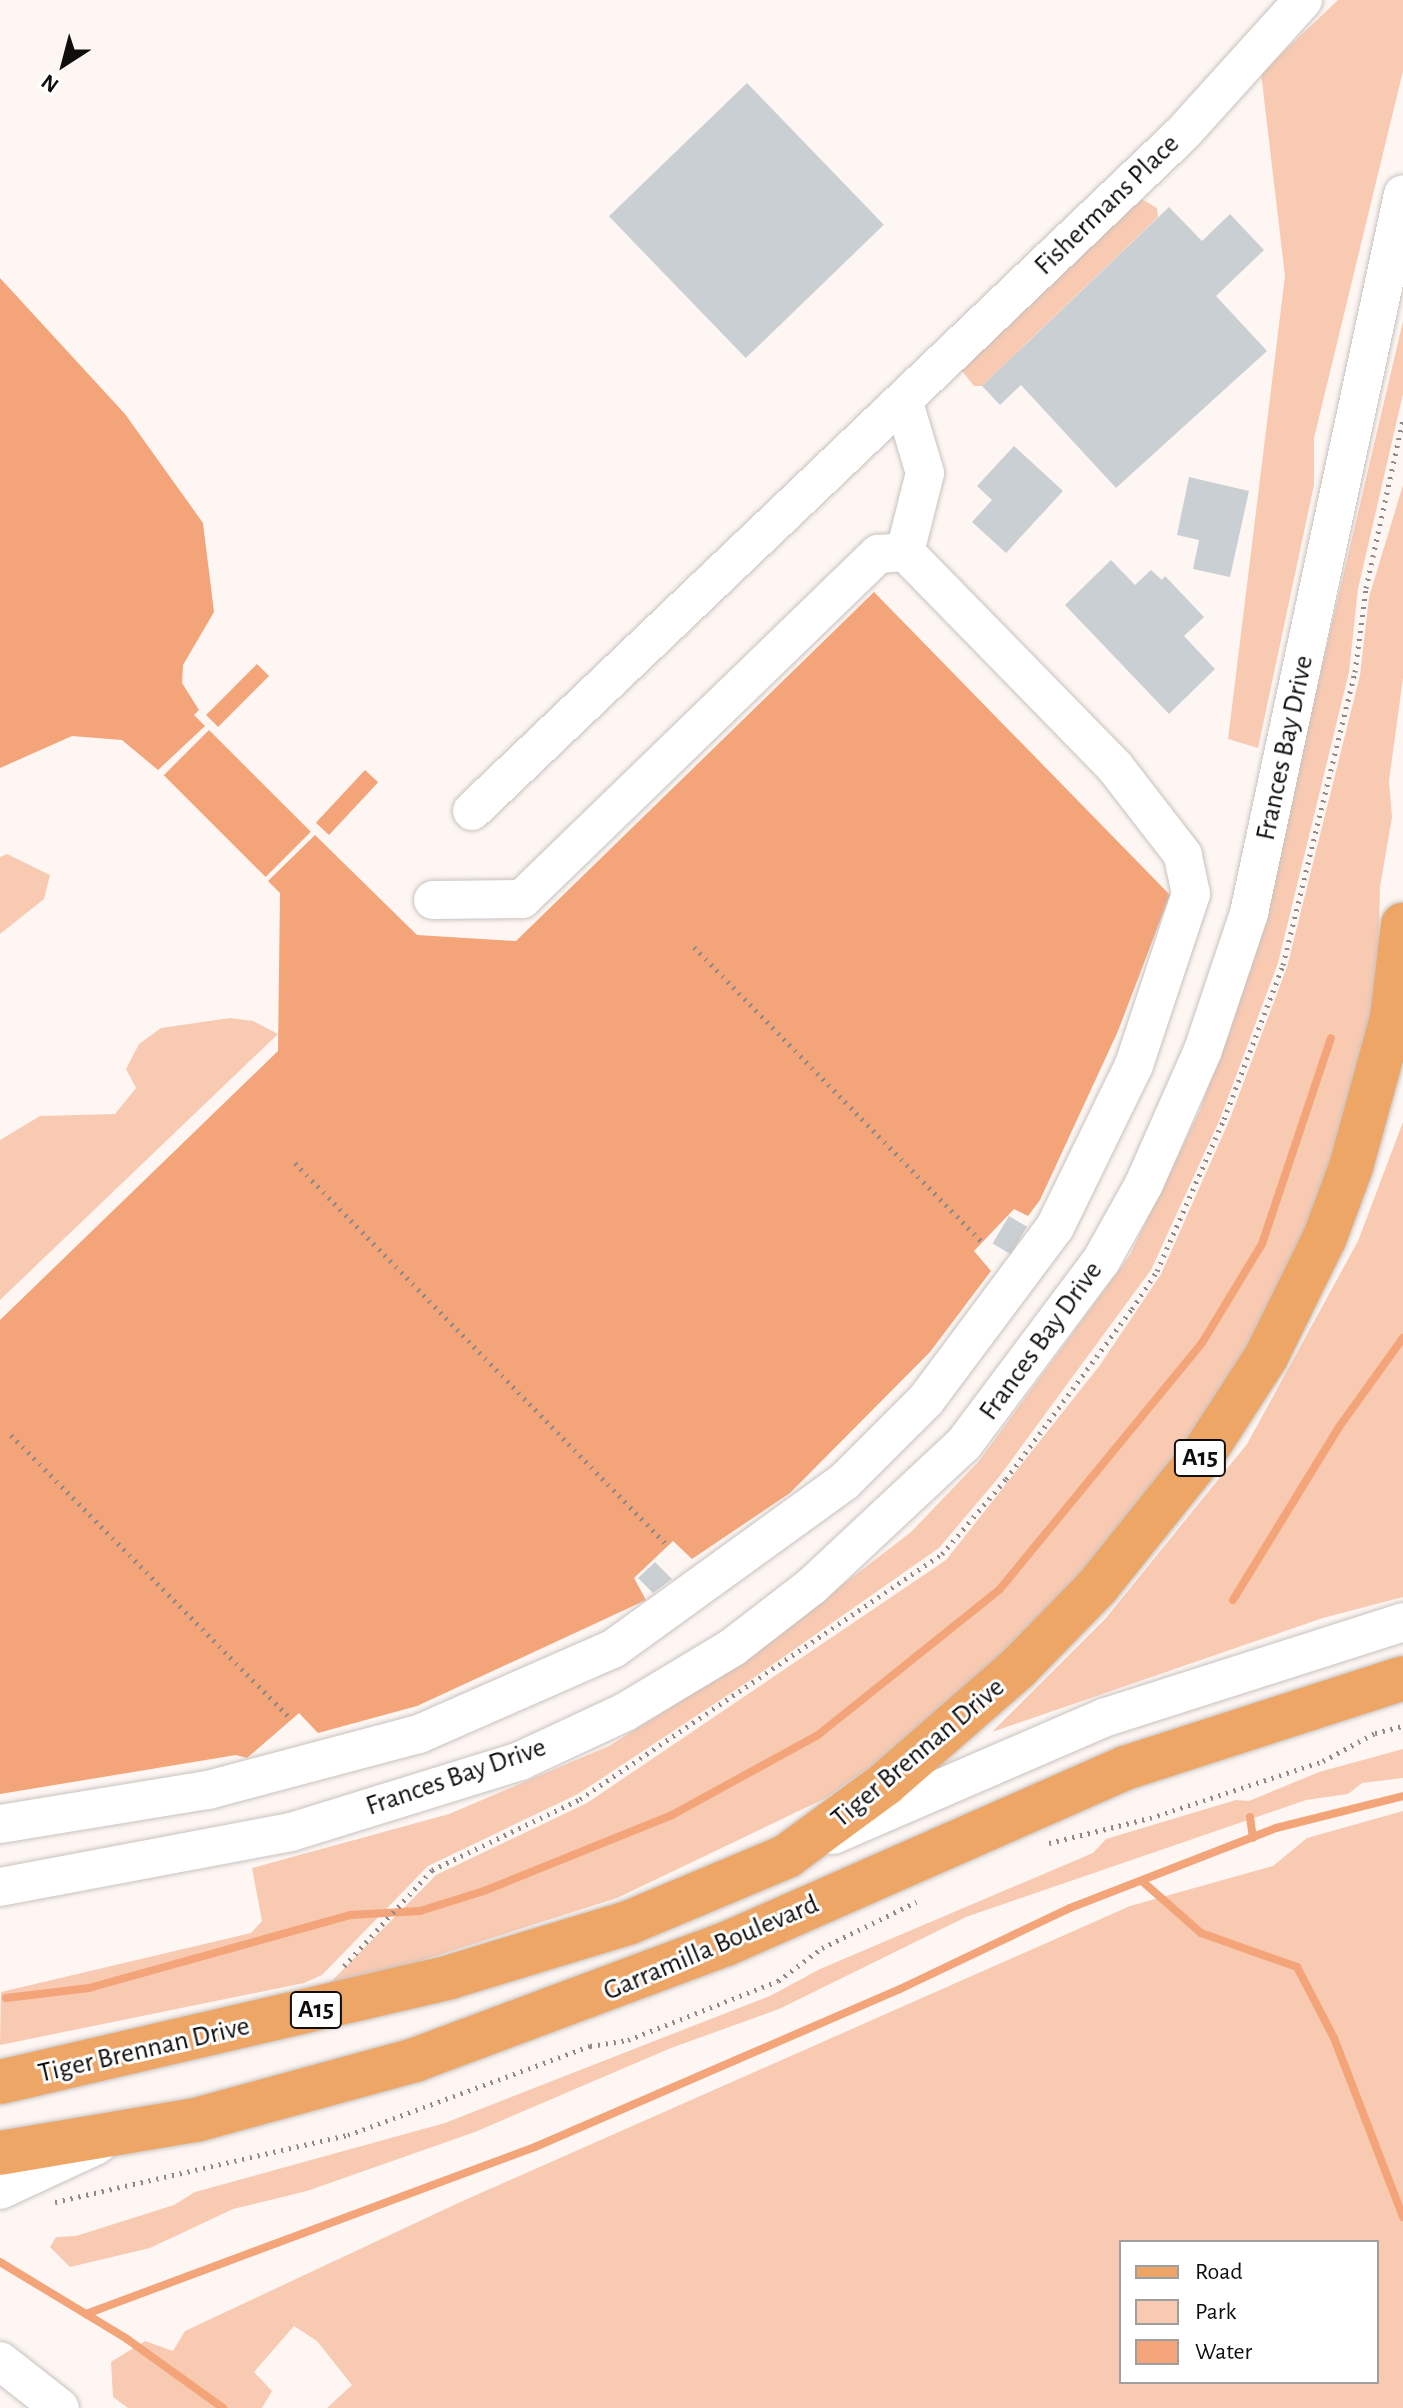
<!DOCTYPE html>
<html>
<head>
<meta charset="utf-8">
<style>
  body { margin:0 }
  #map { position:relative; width:1403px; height:2408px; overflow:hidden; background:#fdf6f3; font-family:"Alegreya Sans",sans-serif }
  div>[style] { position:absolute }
  .green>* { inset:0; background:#f9cab2 }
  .water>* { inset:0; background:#f3a479; transform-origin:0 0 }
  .stream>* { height:8px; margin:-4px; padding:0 4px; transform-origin:4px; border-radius:4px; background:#f3a479 }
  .building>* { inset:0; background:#cacfd3; transform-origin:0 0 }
  .path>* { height:5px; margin-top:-2.5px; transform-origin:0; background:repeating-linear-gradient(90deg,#8f8a88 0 2px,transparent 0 8px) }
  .roads { filter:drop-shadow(0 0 2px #c8c2be) drop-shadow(0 0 2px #c8c2be) }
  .minor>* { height:38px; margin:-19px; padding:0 19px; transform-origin:19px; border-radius:19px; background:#fff }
  .major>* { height:44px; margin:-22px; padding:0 22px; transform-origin:22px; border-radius:22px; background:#eea667 }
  span { translate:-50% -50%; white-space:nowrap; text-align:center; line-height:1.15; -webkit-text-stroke:6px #fff; paint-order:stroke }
  .shield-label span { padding:2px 6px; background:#fff; border:2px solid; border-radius:6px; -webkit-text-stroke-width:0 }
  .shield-label { font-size:26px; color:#100e0d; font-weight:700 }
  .street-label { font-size:28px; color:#100e0d }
  .legend { position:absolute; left:1119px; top:2240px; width:260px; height:144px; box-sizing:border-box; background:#fff; border:2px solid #9f9f9e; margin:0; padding:10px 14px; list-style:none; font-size:24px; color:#100e0d }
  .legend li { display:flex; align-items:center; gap:16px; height:40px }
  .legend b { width:40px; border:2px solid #9f9f9e }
  .north { position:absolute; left:24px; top:24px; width:80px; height:80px; -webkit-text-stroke:6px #fff; paint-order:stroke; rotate:216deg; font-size:22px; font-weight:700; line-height:32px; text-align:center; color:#100e0d }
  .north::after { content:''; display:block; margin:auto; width:28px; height:36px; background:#100e0d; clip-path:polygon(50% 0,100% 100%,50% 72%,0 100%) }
</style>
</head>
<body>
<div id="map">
  <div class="green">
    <i style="clip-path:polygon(1338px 0,1403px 0,1403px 71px,1314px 438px,1314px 485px,1258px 748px,1228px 739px,1285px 276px,1261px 73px)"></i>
    <i style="clip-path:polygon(1138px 197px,1157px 208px,1158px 217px,982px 386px,974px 386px,961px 370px,1114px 218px,1131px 209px)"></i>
    <i style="clip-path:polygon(1403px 321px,1403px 394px,1358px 589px,1349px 672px,1278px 963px,1220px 1119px,1151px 1270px,999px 1477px,939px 1548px,752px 1679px,578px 1794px,428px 1866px,322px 1975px,304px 1983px,0 2045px,1px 1992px,251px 1933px,262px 1921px,252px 1868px,449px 1814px,609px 1746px,737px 1666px,911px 1532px,979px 1461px,1130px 1255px,1200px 1110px,1254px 956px)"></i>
    <i style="clip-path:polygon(1403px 485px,1403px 678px,1389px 781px,1392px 817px,1380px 887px,1377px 1012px,1334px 1162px,1278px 1297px,1190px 1445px,1045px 1615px,921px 1730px,826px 1798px,617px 1898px,320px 1993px,436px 1875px,587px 1803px,946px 1560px,1100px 1365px,1161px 1274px,1229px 1121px,1287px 967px,1360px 675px,1369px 597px)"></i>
    <i style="clip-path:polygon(7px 854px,50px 875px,44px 899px,0 934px,0 857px)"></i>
    <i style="clip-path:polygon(230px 1018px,253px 1021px,278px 1034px,0 1300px,0 1140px,40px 1116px,115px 1114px,136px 1088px,126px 1069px,139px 1044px,161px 1028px)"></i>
    <i style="clip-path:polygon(1403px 1122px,1403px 1597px,1323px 1618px,992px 1732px,1106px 1618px,1247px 1444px,1358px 1241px)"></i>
    <i style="clip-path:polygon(1403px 1749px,1403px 1778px,1362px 1783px,1348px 1794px,1306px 1800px,966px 1917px,779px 2009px,671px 2048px,475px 2132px,307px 2191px,233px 2209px,150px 2248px,70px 2267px,50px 2247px,56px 2237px,76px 2236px,174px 2205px,195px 2192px,445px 2123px,772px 1995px,820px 1969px,1093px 1853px,1106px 1839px,1236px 1800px,1249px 1801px,1319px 1772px)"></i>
    <i style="clip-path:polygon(evenodd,1403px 1811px,1403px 2408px,327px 2408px,352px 2385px,317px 2341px,294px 2326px,254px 2372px,272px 2391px,262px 2408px,128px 2408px,113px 2397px,111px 2362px,145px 2341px,173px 2351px,185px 2331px,456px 2204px,1130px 1906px,1273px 1866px,1307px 1838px,1403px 1811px,1377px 2242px,1377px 2382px,1121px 2382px,1121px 2242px,1377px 2242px)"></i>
  </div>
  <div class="water">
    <i style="clip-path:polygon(0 278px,125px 414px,203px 523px,214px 612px,183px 665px,182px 683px,199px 710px,194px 715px,205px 726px,158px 770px,122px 740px,72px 736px,0 768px)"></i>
    <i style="clip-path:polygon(874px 592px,1170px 895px,1118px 1031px,1040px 1200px,1028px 1216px,1014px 1209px,974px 1251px,991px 1271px,930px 1352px,790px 1493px,692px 1559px,673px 1541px,634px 1578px,646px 1600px,417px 1706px,318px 1733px,299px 1713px,247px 1758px,236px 1755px,0 1794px,0 1320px,278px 1051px,280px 893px,268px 881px,315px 835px,417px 935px,516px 941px)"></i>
    <i style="left:257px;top:664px;width:17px;height:72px;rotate:45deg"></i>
    <i style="left:209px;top:730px;width:144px;height:64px;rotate:45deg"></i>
    <i style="left:365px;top:770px;width:18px;height:72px;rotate:43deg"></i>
  </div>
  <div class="stream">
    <i style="left:1233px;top:1600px;width:203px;rotate:-58.5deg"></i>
    <i style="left:1339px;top:1427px;width:110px;rotate:-54.3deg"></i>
    <i style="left:1250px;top:1817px;width:21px;rotate:82deg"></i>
    <i style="left:1142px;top:1881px;width:79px;rotate:41.4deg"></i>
    <i style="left:1201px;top:1933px;width:102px;rotate:19.5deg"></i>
    <i style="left:1297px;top:1967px;width:80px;rotate:62.5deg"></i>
    <i style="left:1334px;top:2038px;width:192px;rotate:68.9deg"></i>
    <i style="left:6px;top:1998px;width:84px;rotate:-6.9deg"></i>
    <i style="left:89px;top:1988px;width:271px;rotate:-15.6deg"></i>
    <i style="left:350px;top:1915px;width:70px;rotate:-3.3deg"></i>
    <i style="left:420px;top:1911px;width:67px;rotate:-17.4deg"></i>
    <i style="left:484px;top:1891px;width:203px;rotate:-22deg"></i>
    <i style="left:672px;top:1815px;width:166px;rotate:-28.7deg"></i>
    <i style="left:818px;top:1735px;width:233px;rotate:-38.7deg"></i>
    <i style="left:1000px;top:1589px;width:318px;rotate:-50.6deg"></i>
    <i style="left:1202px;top:1343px;width:116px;rotate:-58.8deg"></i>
    <i style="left:1262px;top:1244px;width:217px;rotate:-71.5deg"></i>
    <i style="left:0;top:2262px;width:149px;rotate:31.2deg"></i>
    <i style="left:127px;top:2339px;width:118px;rotate:35.7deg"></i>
    <i style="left:86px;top:2314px;width:479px;rotate:-20.4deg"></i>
    <i style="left:535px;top:2147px;width:398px;rotate:-23.4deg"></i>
    <i style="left:900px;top:1989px;width:188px;rotate:-25.5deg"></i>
    <i style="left:1070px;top:1908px;width:221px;rotate:-21.2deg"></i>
    <i style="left:1276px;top:1828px;width:131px;rotate:-14.1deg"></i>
  </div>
  <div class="building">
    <i style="left:747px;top:83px;width:197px;height:192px;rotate:46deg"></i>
    <i style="clip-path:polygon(1169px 207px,1202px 241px,1230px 214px,1264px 250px,1216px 296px,1267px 351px,1116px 488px,1021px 385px,1000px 405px,982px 386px)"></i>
    <i style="clip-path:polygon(1014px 446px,1063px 491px,1006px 553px,972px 522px,992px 500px,977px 486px)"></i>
    <i style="clip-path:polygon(1189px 477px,1249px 491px,1230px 577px,1193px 569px,1199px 540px,1177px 535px)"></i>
    <i style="clip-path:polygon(1111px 560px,1135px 585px,1151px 570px,1162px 580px,1165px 576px,1204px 617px,1184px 636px,1215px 669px,1169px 714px,1065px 605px)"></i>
    <i style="left:1009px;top:1216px;width:21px;height:32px;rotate:31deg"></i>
    <i style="clip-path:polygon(655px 1562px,672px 1579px,653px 1593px,638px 1578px)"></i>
  </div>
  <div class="path">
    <i style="left:694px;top:947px;width:412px;rotate:45.7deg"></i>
    <i style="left:295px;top:1163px;width:535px;rotate:45.76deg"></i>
    <i style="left:11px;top:1435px;width:397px;rotate:45.4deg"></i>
    <i style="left:1049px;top:1843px;width:104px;rotate:-13.9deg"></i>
    <i style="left:1150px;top:1818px;width:182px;rotate:-18.2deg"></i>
    <i style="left:1323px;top:1761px;width:59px;rotate:-28.3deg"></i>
    <i style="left:1375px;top:1733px;width:29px;rotate:-14deg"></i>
    <i style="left:344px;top:1966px;width:130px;rotate:-47.5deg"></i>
    <i style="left:432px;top:1870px;width:164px;rotate:-25.6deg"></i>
    <i style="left:580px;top:1799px;width:437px;rotate:-34.1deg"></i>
    <i style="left:942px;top:1554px;width:99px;rotate:-49.5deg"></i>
    <i style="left:1006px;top:1479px;width:212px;rotate:-53.5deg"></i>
    <i style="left:1132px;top:1309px;width:45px;rotate:-56.7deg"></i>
    <i style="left:1157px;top:1271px;width:166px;rotate:-66.2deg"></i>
    <i style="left:1224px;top:1119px;width:165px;rotate:-69deg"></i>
    <i style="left:1283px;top:965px;width:302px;rotate:-76.2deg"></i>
    <i style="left:1355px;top:672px;width:85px;rotate:-82.5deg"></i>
    <i style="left:1366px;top:588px;width:172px;rotate:-77.6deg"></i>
    <i style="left:55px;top:2202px;width:301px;rotate:-12.9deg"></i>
    <i style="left:348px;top:2135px;width:258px;rotate:-20.2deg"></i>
    <i style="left:590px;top:2046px;width:38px;rotate:-9deg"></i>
    <i style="left:628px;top:2040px;width:161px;rotate:-21.5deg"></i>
    <i style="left:778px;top:1981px;width:55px;rotate:-36.9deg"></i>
    <i style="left:822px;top:1948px;width:105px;rotate:-26.1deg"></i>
  </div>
  <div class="roads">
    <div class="minor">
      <i style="left:472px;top:811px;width:982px;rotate:-43.64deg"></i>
      <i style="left:1183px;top:133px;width:179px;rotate:-47.9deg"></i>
      <i style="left:433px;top:900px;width:89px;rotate:-0.6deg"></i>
      <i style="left:522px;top:899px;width:496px;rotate:-44.1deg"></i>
      <i style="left:878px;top:554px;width:27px;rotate:-4deg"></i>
      <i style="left:0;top:1824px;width:211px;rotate:-9.3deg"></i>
      <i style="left:208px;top:1790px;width:218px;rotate:-14.9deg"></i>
      <i style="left:419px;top:1734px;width:212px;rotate:-23.7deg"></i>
      <i style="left:613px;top:1649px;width:285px;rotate:-35.9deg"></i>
      <i style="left:844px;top:1482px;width:116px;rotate:-45deg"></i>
      <i style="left:926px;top:1400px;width:216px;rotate:-53.3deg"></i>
      <i style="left:1055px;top:1227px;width:180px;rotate:-64deg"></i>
      <i style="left:1134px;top:1065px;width:180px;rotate:-71.6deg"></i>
      <i style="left:1191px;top:894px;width:40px;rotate:-102deg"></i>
      <i style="left:1183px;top:855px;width:111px;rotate:-127.7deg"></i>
      <i style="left:1115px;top:767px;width:301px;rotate:-134.3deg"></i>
      <i style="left:905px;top:552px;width:81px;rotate:-75.8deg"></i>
      <i style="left:925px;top:473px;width:73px;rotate:-106.7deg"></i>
      <i style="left:833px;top:1835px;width:297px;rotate:-23.4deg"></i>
      <i style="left:1106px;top:1717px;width:312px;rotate:-17.7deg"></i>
      <i style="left:0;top:1887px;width:296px;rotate:-10.7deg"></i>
      <i style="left:291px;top:1832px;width:240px;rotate:-17.2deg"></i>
      <i style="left:520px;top:1761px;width:116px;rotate:-25deg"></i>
      <i style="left:625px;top:1712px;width:126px;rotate:-31deg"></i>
      <i style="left:733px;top:1647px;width:100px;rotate:-37.7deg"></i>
      <i style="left:812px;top:1586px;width:208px;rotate:-43.1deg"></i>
      <i style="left:964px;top:1444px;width:229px;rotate:-53.2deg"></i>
      <i style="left:1101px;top:1261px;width:88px;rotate:-60.8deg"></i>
      <i style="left:1144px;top:1184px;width:146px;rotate:-66.2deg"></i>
      <i style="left:1203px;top:1050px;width:145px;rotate:-71.4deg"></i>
      <i style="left:1249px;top:913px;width:735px;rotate:-77.91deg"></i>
      <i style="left:0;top:2190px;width:107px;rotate:-24.9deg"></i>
      <i style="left:0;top:2361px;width:76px;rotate:38.1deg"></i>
    </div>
    <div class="major">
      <i style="left:0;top:2082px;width:462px;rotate:-13.1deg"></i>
      <i style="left:450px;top:1977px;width:186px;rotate:-16.9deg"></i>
      <i style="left:628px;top:1923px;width:173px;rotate:-22.8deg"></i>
      <i style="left:787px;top:1856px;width:122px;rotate:-36.3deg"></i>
      <i style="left:885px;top:1784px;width:176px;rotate:-41.1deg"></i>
      <i style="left:1018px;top:1668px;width:113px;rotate:-45.7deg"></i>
      <i style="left:1097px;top:1587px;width:168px;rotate:-51.3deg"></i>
      <i style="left:1202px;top:1456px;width:118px;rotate:-57.1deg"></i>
      <i style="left:1266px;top:1357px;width:134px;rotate:-63.8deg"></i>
      <i style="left:1325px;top:1237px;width:75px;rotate:-69.6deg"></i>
      <i style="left:1351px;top:1167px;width:155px;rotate:-74.6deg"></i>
      <i style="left:1392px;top:1018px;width:94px;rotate:-83.3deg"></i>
      <i style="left:0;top:2153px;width:199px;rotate:-9.6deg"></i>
      <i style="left:196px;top:2120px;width:227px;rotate:-15.3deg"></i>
      <i style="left:415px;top:2060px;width:332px;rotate:-20.5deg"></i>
      <i style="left:726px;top:1944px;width:436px;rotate:-23.8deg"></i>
      <i style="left:1125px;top:1768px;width:292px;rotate:-17.9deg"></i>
    </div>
  </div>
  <div class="shield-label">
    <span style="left:1200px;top:1458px">A15</span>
    <span style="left:316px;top:2010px">A15</span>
  </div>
  <div class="street-label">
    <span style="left:1107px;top:205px;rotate:-44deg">Fishermans Place</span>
    <span style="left:1285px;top:748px;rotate:-78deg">Frances Bay Drive</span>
    <span style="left:1041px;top:1341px;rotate:-54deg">Frances Bay Drive</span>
    <span style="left:918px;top:1753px;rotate:-40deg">Tiger Brennan Drive</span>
    <span style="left:456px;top:1777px;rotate:-19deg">Frances Bay Drive</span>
    <span style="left:711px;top:1948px;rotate:-23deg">Garramilla Boulevard</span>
    <span style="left:144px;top:2050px;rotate:-13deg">Tiger Brennan Drive</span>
  </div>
  <ul class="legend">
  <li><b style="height:10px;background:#eea667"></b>Road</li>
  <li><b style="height:22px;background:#f9cab2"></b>Park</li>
  <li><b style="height:22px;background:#f3a479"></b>Water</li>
  </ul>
  <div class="north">N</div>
</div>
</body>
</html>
